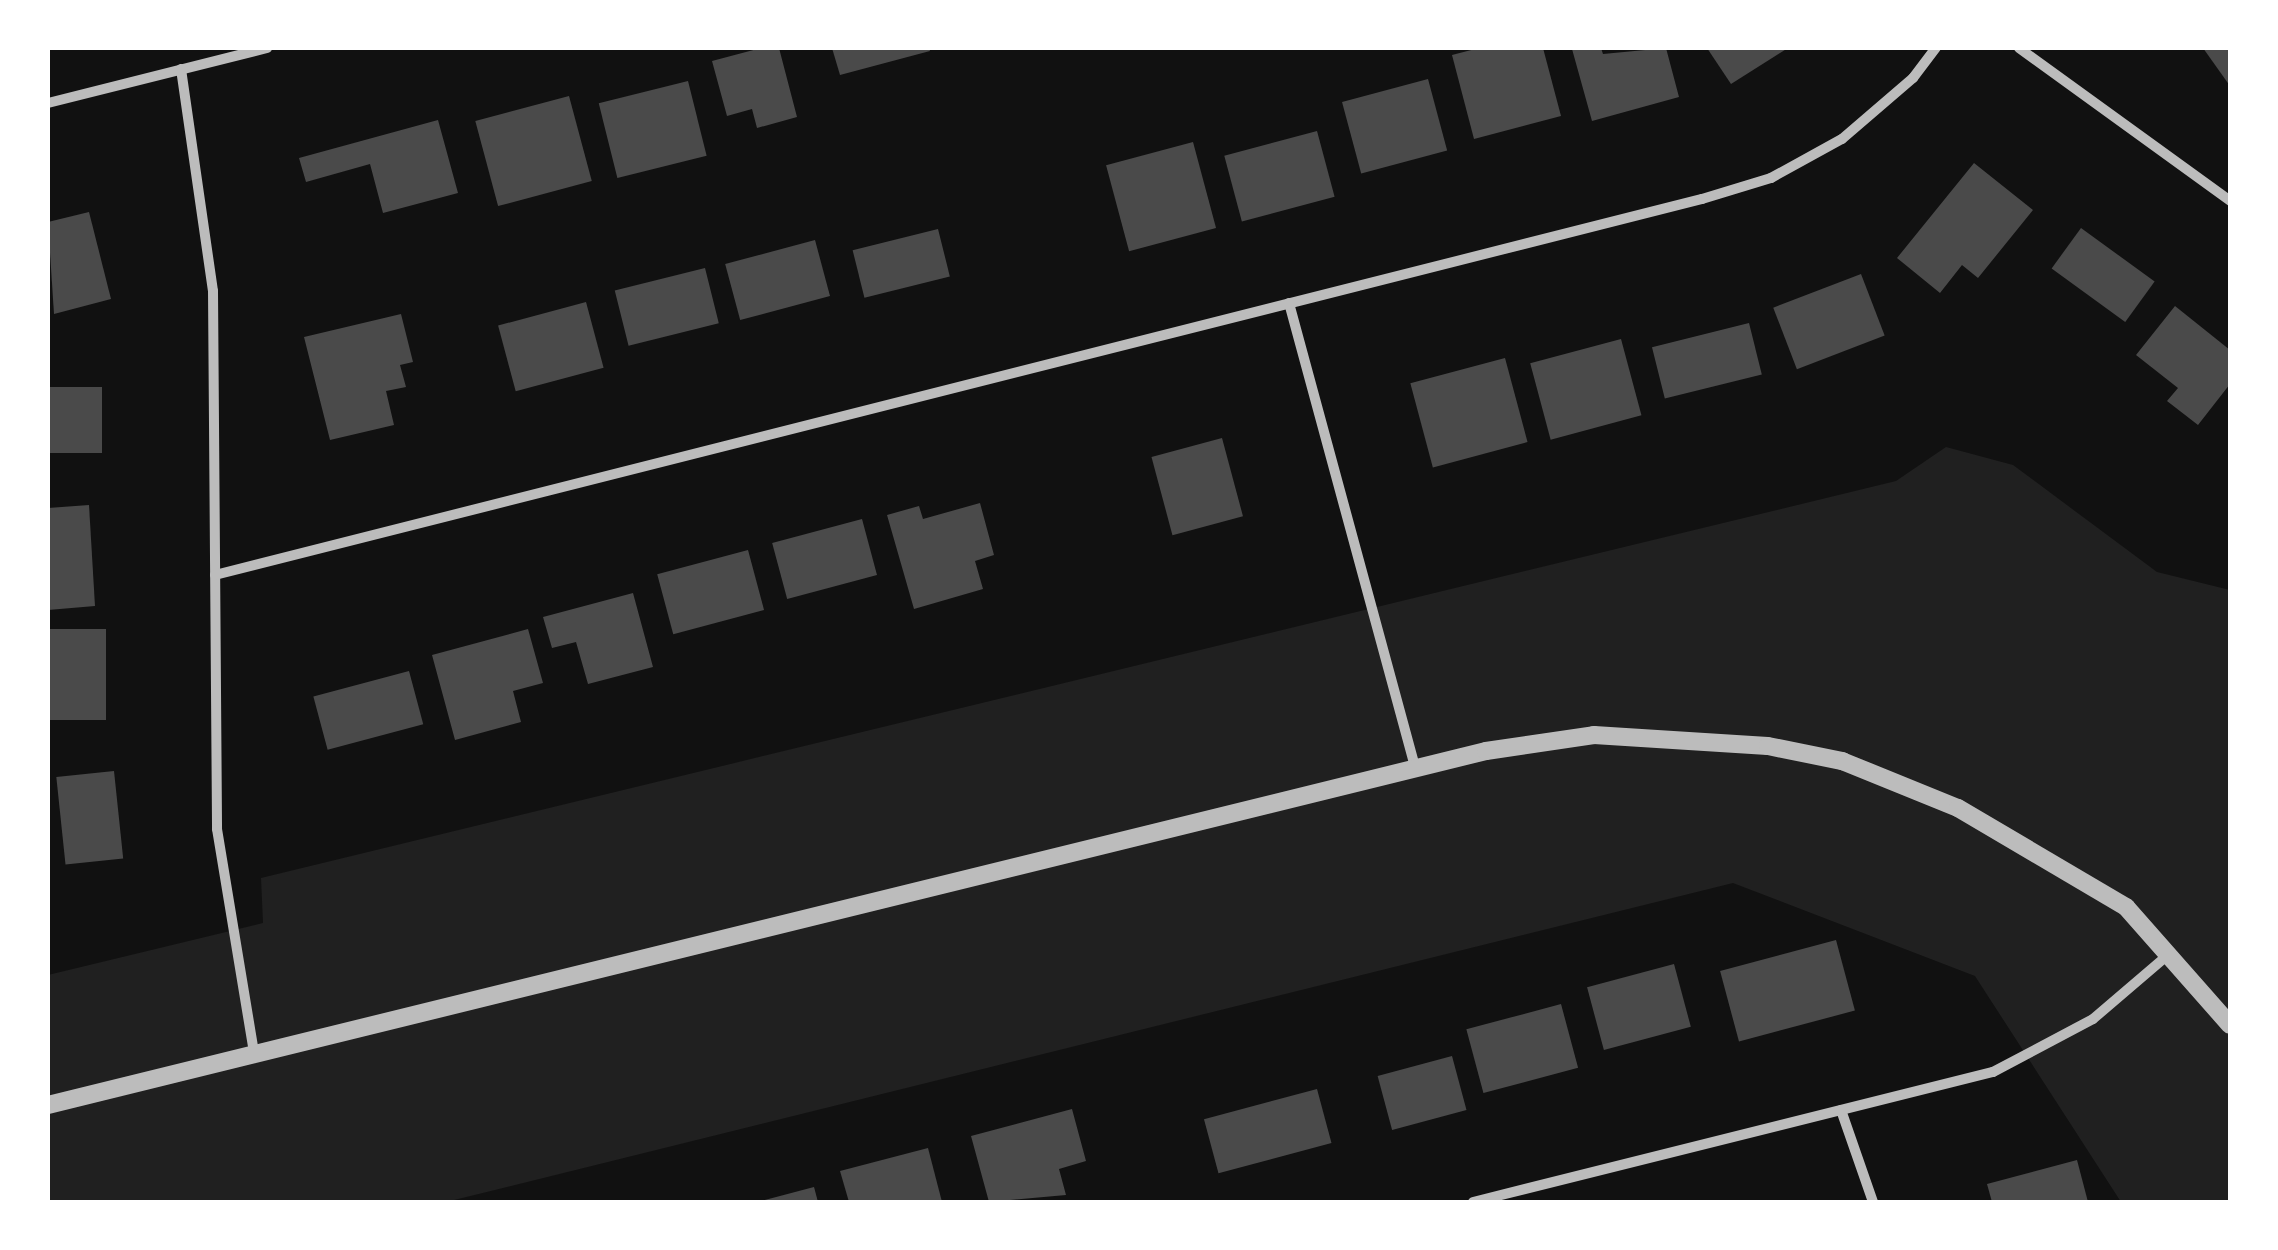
<!DOCTYPE html>
<html>
<head>
<meta charset="utf-8">
<style>
  body { margin:0 }
  #map { position:relative; width:2278px; height:1250px; overflow:hidden; background:#111; font-family:"Exo 2",sans-serif }
  div>[style] { position:absolute }
  .green>* { inset:0; background:#202020 }
  .building>* { inset:0; background:#4a4a4a; transform-origin:0 0 }
  .minor>* { height:10px; margin:-5px; padding:0 5px; transform-origin:5px; border-radius:5px; background:#bcbcbc }
  .tertiary>* { height:18px; margin:-9px; padding:0 9px; transform-origin:9px; border-radius:9px; background:#bcbcbc }
  span { translate:-50% -50%; white-space:nowrap; text-align:center; line-height:1.15; -webkit-text-stroke:10px #fff; paint-order:stroke }
  .frame { position:absolute; inset:0; border:50px solid #fff; pointer-events:none }
</style>
</head>
<body>
<div id="map">
  <div class="green">
    <i style="clip-path:polygon(1946px 447px,2013px 465px,2157px 572px,2230px 590px,2230px 1202px,2121px 1202px,1975px 976px,1733px 883px,446px 1202px,48px 1202px,48px 975px,263px 923px,261px 878px,1896px 481px)"></i>
  </div>
  <div class="building">
    <i style="clip-path:polygon(761px 48px,779px 48px,797px 117px,757px 128px,752px 109px,727px 116px,712px 61px)"></i>
    <i style="clip-path:polygon(832px 48px,929px 48px,930px 51px,840px 75px)"></i>
    <i style="clip-path:polygon(1479px 48px,1543px 48px,1561px 116px,1474px 139px,1452px 55px)"></i>
    <i style="clip-path:polygon(1601px 48px,1603px 54px,1666px 48px,1679px 97px,1592px 121px,1572px 49px)"></i>
    <i style="clip-path:polygon(1707px 48px,1788px 48px,1731px 84px)"></i>
    <i style="clip-path:polygon(2203px 48px,2230px 48px,2230px 86px)"></i>
    <i style="left:1428px;top:79px;width:74px;height:89px;rotate:75deg"></i>
    <i style="left:688px;top:81px;width:77px;height:92px;rotate:76deg"></i>
    <i style="left:569px;top:96px;width:88px;height:97px;rotate:75deg"></i>
    <i style="clip-path:polygon(438px 120px,458px 193px,383px 213px,370px 164px,306px 182px,299px 158px)"></i>
    <i style="left:1317px;top:131px;width:68px;height:96px;rotate:75deg"></i>
    <i style="left:1193px;top:142px;width:89px;height:90px;rotate:75deg"></i>
    <i style="clip-path:polygon(1974px 163px,2033px 210px,1978px 278px,1962px 265px,1940px 293px,1897px 258px)"></i>
    <i style="clip-path:polygon(89px 212px,111px 299px,54px 314px,48px 222px)"></i>
    <i style="left:2081px;top:228px;width:91px;height:50px;rotate:36deg"></i>
    <i style="left:938px;top:229px;width:49px;height:88px;rotate:76deg"></i>
    <i style="left:815px;top:240px;width:58px;height:93px;rotate:75deg"></i>
    <i style="left:705px;top:268px;width:57px;height:93px;rotate:76deg"></i>
    <i style="left:1861px;top:274px;width:66px;height:94px;rotate:69deg"></i>
    <i style="left:586px;top:302px;width:68px;height:91px;rotate:75deg"></i>
    <i style="clip-path:polygon(2175px 306px,2230px 350px,2230px 384px,2198px 425px,2167px 401px,2178px 388px,2136px 355px)"></i>
    <i style="clip-path:polygon(401px 314px,413px 362px,400px 365px,406px 387px,386px 391px,394px 425px,330px 440px,304px 337px)"></i>
    <i style="left:1749px;top:323px;width:53px;height:100px;rotate:76deg"></i>
    <i style="left:1621px;top:339px;width:79px;height:94px;rotate:75deg"></i>
    <i style="left:1505px;top:358px;width:87px;height:98px;rotate:75deg"></i>
    <i style="left:48px;top:387px;width:54px;height:66px"></i>
    <i style="left:1222px;top:438px;width:81px;height:73px;rotate:75deg"></i>
    <i style="clip-path:polygon(980px 503px,994px 555px,975px 561px,983px 589px,914px 609px,887px 515px,919px 506px,923px 519px)"></i>
    <i style="clip-path:polygon(89px 505px,95px 606px,48px 610px,48px 508px)"></i>
    <i style="left:862px;top:519px;width:58px;height:93px;rotate:75deg"></i>
    <i style="left:748px;top:550px;width:62px;height:94px;rotate:75deg"></i>
    <i style="clip-path:polygon(633px 593px,653px 667px,588px 684px,576px 642px,552px 648px,543px 617px)"></i>
    <i style="left:48px;top:629px;width:58px;height:91px"></i>
    <i style="clip-path:polygon(528px 629px,543px 683px,513px 691px,521px 722px,455px 740px,432px 655px)"></i>
    <i style="left:409px;top:671px;width:55px;height:99px;rotate:75deg"></i>
    <i style="left:114px;top:771px;width:88px;height:58px;rotate:84deg"></i>
    <i style="left:1836px;top:940px;width:73px;height:120px;rotate:75deg"></i>
    <i style="left:1674px;top:964px;width:65px;height:90px;rotate:75deg"></i>
    <i style="left:1561px;top:1004px;width:66px;height:98px;rotate:75deg"></i>
    <i style="left:1452px;top:1056px;width:56px;height:77px;rotate:75deg"></i>
    <i style="left:1317px;top:1089px;width:56px;height:117px;rotate:75deg"></i>
    <i style="clip-path:polygon(1072px 1109px,1086px 1161px,1059px 1169px,1066px 1195px,989px 1202px,971px 1136px)"></i>
    <i style="clip-path:polygon(928px 1148px,942px 1202px,849px 1202px,840px 1171px)"></i>
    <i style="clip-path:polygon(2077px 1160px,2088px 1202px,1992px 1202px,1987px 1184px)"></i>
    <i style="clip-path:polygon(814px 1187px,818px 1202px,761px 1202px,761px 1201px)"></i>
  </div>
  <div class="minor">
    <i style="left:2019px;top:48px;width:261px;rotate:35.9deg"></i>
    <i style="left:181px;top:69px;width:224px;rotate:81.8deg"></i>
    <i style="left:213px;top:291px;width:538px;rotate:89.57deg"></i>
    <i style="left:217px;top:829px;width:226px;rotate:80.6deg"></i>
    <i style="left:48px;top:103px;width:226px;rotate:-14.1deg"></i>
    <i style="left:1289px;top:303px;width:482px;rotate:74.8deg"></i>
    <i style="left:215px;top:575px;width:1534px;rotate:-14.19deg"></i>
    <i style="left:1702px;top:199px;width:72px;rotate:-16.9deg"></i>
    <i style="left:1771px;top:178px;width:81px;rotate:-28.8deg"></i>
    <i style="left:1842px;top:139px;width:94px;rotate:-40.7deg"></i>
    <i style="left:1913px;top:78px;width:38px;rotate:-53deg"></i>
    <i style="left:1841px;top:1110px;width:97px;rotate:70.8deg"></i>
    <i style="left:1473px;top:1202px;width:536px;rotate:-14.04deg"></i>
    <i style="left:1993px;top:1072px;width:113px;rotate:-27.9deg"></i>
    <i style="left:2093px;top:1019px;width:100px;rotate:-40.5deg"></i>
  </div>
  <div class="tertiary">
    <i style="left:48px;top:1105px;width:1481px;rotate:-13.83deg"></i>
    <i style="left:1486px;top:751px;width:109px;rotate:-8.4deg"></i>
    <i style="left:1594px;top:735px;width:174px;rotate:3.6deg"></i>
    <i style="left:1768px;top:746px;width:76px;rotate:11.5deg"></i>
    <i style="left:1842px;top:761px;width:125px;rotate:22.1deg"></i>
    <i style="left:1958px;top:808px;width:195px;rotate:30.5deg"></i>
    <i style="left:2126px;top:907px;width:157px;rotate:48.6deg"></i>
  </div>
  <div class="frame"></div>
</div>
</body>
</html>
